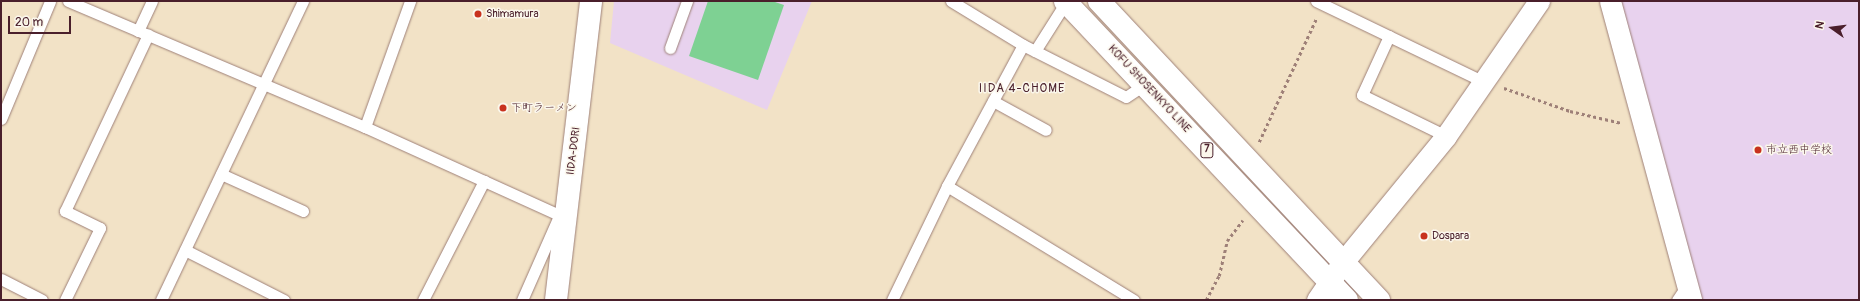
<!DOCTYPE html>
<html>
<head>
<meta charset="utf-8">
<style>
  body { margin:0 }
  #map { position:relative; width:1860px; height:301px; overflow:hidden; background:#f2e2c6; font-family:Pangolin,"Klee One",sans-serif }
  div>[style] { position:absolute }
  .built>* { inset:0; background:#e8d2ee }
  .green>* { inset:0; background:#7ed193 }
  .path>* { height:2.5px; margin-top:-1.25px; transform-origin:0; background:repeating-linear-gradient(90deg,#9e8078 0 3px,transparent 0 6px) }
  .roads { filter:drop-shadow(0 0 1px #9e8078) drop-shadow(0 0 1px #9e8078) }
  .lane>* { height:11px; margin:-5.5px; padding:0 5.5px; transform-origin:5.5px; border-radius:5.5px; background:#fff }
  .street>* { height:21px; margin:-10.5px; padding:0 10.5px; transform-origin:10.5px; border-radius:10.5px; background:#fff }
  .secondary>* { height:22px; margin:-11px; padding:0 11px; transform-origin:11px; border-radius:11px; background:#fff }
  .primary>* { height:22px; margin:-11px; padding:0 11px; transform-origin:11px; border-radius:11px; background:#fff }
  .dots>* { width:11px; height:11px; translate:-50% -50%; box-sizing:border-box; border:2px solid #fbf7ec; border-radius:50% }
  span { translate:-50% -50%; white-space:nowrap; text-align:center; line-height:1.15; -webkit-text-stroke:3px #fbf7ec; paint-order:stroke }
  .shield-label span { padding:1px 3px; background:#fbf7ec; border:1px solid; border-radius:3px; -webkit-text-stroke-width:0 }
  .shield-label { font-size:10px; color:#4a1f2b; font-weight:700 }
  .poi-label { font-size:11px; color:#4a1f2b }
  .left { translate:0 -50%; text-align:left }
  .street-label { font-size:11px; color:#4a1f2b }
  .neighbourhood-label { font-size:12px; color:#4a1f2b; letter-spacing:1px }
  .frame { position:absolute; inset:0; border:2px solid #4a1f2b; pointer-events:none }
  .north { position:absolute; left:1812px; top:8px; width:40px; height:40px; -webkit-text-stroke:3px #fbf7ec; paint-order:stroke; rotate:284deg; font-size:11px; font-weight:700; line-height:16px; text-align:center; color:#4a1f2b }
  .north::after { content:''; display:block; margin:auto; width:14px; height:18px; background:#4a1f2b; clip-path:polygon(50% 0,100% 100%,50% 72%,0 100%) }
  .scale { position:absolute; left:8px; top:16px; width:63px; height:18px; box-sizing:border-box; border:2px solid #4a1f2b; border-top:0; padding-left:5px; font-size:12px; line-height:14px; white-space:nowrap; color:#4a1f2b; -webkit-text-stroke:3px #fbf7ec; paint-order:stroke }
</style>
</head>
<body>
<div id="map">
  <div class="built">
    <i style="clip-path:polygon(614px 1px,812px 1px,767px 110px,610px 43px)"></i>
    <i style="clip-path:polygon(1621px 1px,1859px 1px,1859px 300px,1693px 300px)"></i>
  </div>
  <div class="green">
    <i style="clip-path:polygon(708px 1px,772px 1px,784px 5px,758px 80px,689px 56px)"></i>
  </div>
  <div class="path">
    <i style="left:1504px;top:88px;width:70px;rotate:19.2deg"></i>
    <i style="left:1570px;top:111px;width:53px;rotate:13deg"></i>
    <i style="left:1259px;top:142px;width:136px;rotate:-65.1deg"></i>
    <i style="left:1206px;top:300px;width:27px;rotate:-62deg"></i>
    <i style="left:1219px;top:276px;width:36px;rotate:-77deg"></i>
    <i style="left:1227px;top:241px;width:26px;rotate:-53deg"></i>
  </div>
  <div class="roads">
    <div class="lane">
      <i style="left:68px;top:1px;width:323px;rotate:23deg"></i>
      <i style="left:365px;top:127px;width:221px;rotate:24.4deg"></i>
      <i style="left:951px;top:1px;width:84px;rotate:31.4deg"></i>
      <i style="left:1023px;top:45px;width:115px;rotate:26.8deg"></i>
      <i style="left:1126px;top:97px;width:23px;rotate:-34deg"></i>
      <i style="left:1316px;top:1px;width:187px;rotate:25.7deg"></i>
      <i style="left:138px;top:31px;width:33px;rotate:-65deg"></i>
      <i style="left:1389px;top:36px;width:65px;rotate:114.6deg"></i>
      <i style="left:1362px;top:95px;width:93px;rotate:26deg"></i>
      <i style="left:670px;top:48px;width:50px;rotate:-70.1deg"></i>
      <i style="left:1035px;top:51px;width:58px;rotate:-57.7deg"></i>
      <i style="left:993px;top:101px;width:60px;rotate:28.7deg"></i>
      <i style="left:1px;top:119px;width:128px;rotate:-67.4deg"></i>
      <i style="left:365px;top:127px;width:134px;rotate:-70.3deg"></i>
      <i style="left:221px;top:174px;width:90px;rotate:24.3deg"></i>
      <i style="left:947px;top:186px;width:219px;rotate:31.4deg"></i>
      <i style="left:185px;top:250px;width:111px;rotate:26.8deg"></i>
      <i style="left:1px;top:279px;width:46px;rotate:27.1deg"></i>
      <i style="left:65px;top:300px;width:80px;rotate:-64.1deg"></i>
      <i style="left:100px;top:228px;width:39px;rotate:-154deg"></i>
      <i style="left:65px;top:211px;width:195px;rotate:-64.8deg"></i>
      <i style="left:161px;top:300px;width:331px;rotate:-64.6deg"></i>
      <i style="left:423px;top:300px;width:134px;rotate:-62.9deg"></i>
      <i style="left:522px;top:300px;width:92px;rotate:-66.2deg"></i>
      <i style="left:892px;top:300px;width:127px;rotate:-64.2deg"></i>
      <i style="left:947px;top:186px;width:160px;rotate:-61.7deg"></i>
      <i style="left:1677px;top:300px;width:18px;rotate:-56deg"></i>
    </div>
    <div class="street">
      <i style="left:1610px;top:1px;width:310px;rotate:74.8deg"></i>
      <i style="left:1317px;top:300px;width:46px;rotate:-55.6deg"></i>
      <i style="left:1343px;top:262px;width:163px;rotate:-50.7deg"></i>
      <i style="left:1446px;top:136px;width:164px;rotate:-55.4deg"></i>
    </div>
    <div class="secondary">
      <i style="left:556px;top:300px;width:301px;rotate:-83.3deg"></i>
    </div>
    <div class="primary">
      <i style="left:1065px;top:1px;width:411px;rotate:46.7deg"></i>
      <i style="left:1099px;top:1px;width:410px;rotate:46.9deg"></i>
    </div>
  </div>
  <div class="dots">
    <i style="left:478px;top:14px;background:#c8321e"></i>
    <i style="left:503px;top:108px;background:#c8321e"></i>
    <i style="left:1758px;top:150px;background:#c8321e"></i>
    <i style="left:1424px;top:236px;background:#c8321e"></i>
  </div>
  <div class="shield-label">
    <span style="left:1207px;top:150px">7</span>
  </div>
  <div class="poi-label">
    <span class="left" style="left:486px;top:14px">Shimamura</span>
    <span class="left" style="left:511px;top:108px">下町ラーメン</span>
    <span class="left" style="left:1766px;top:150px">市立西中学校</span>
    <span class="left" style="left:1432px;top:236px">Dospara</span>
  </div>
  <div class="street-label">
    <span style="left:1149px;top:89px;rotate:47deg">KOFU SHOSENKYO LINE</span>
    <span style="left:574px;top:151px;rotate:-83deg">IIDA-DORI</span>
  </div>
  <div class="neighbourhood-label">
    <span style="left:1022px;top:89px">IIDA 4-CHOME</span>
  </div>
  <div class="frame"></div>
  <div class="north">N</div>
  <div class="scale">20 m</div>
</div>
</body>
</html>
